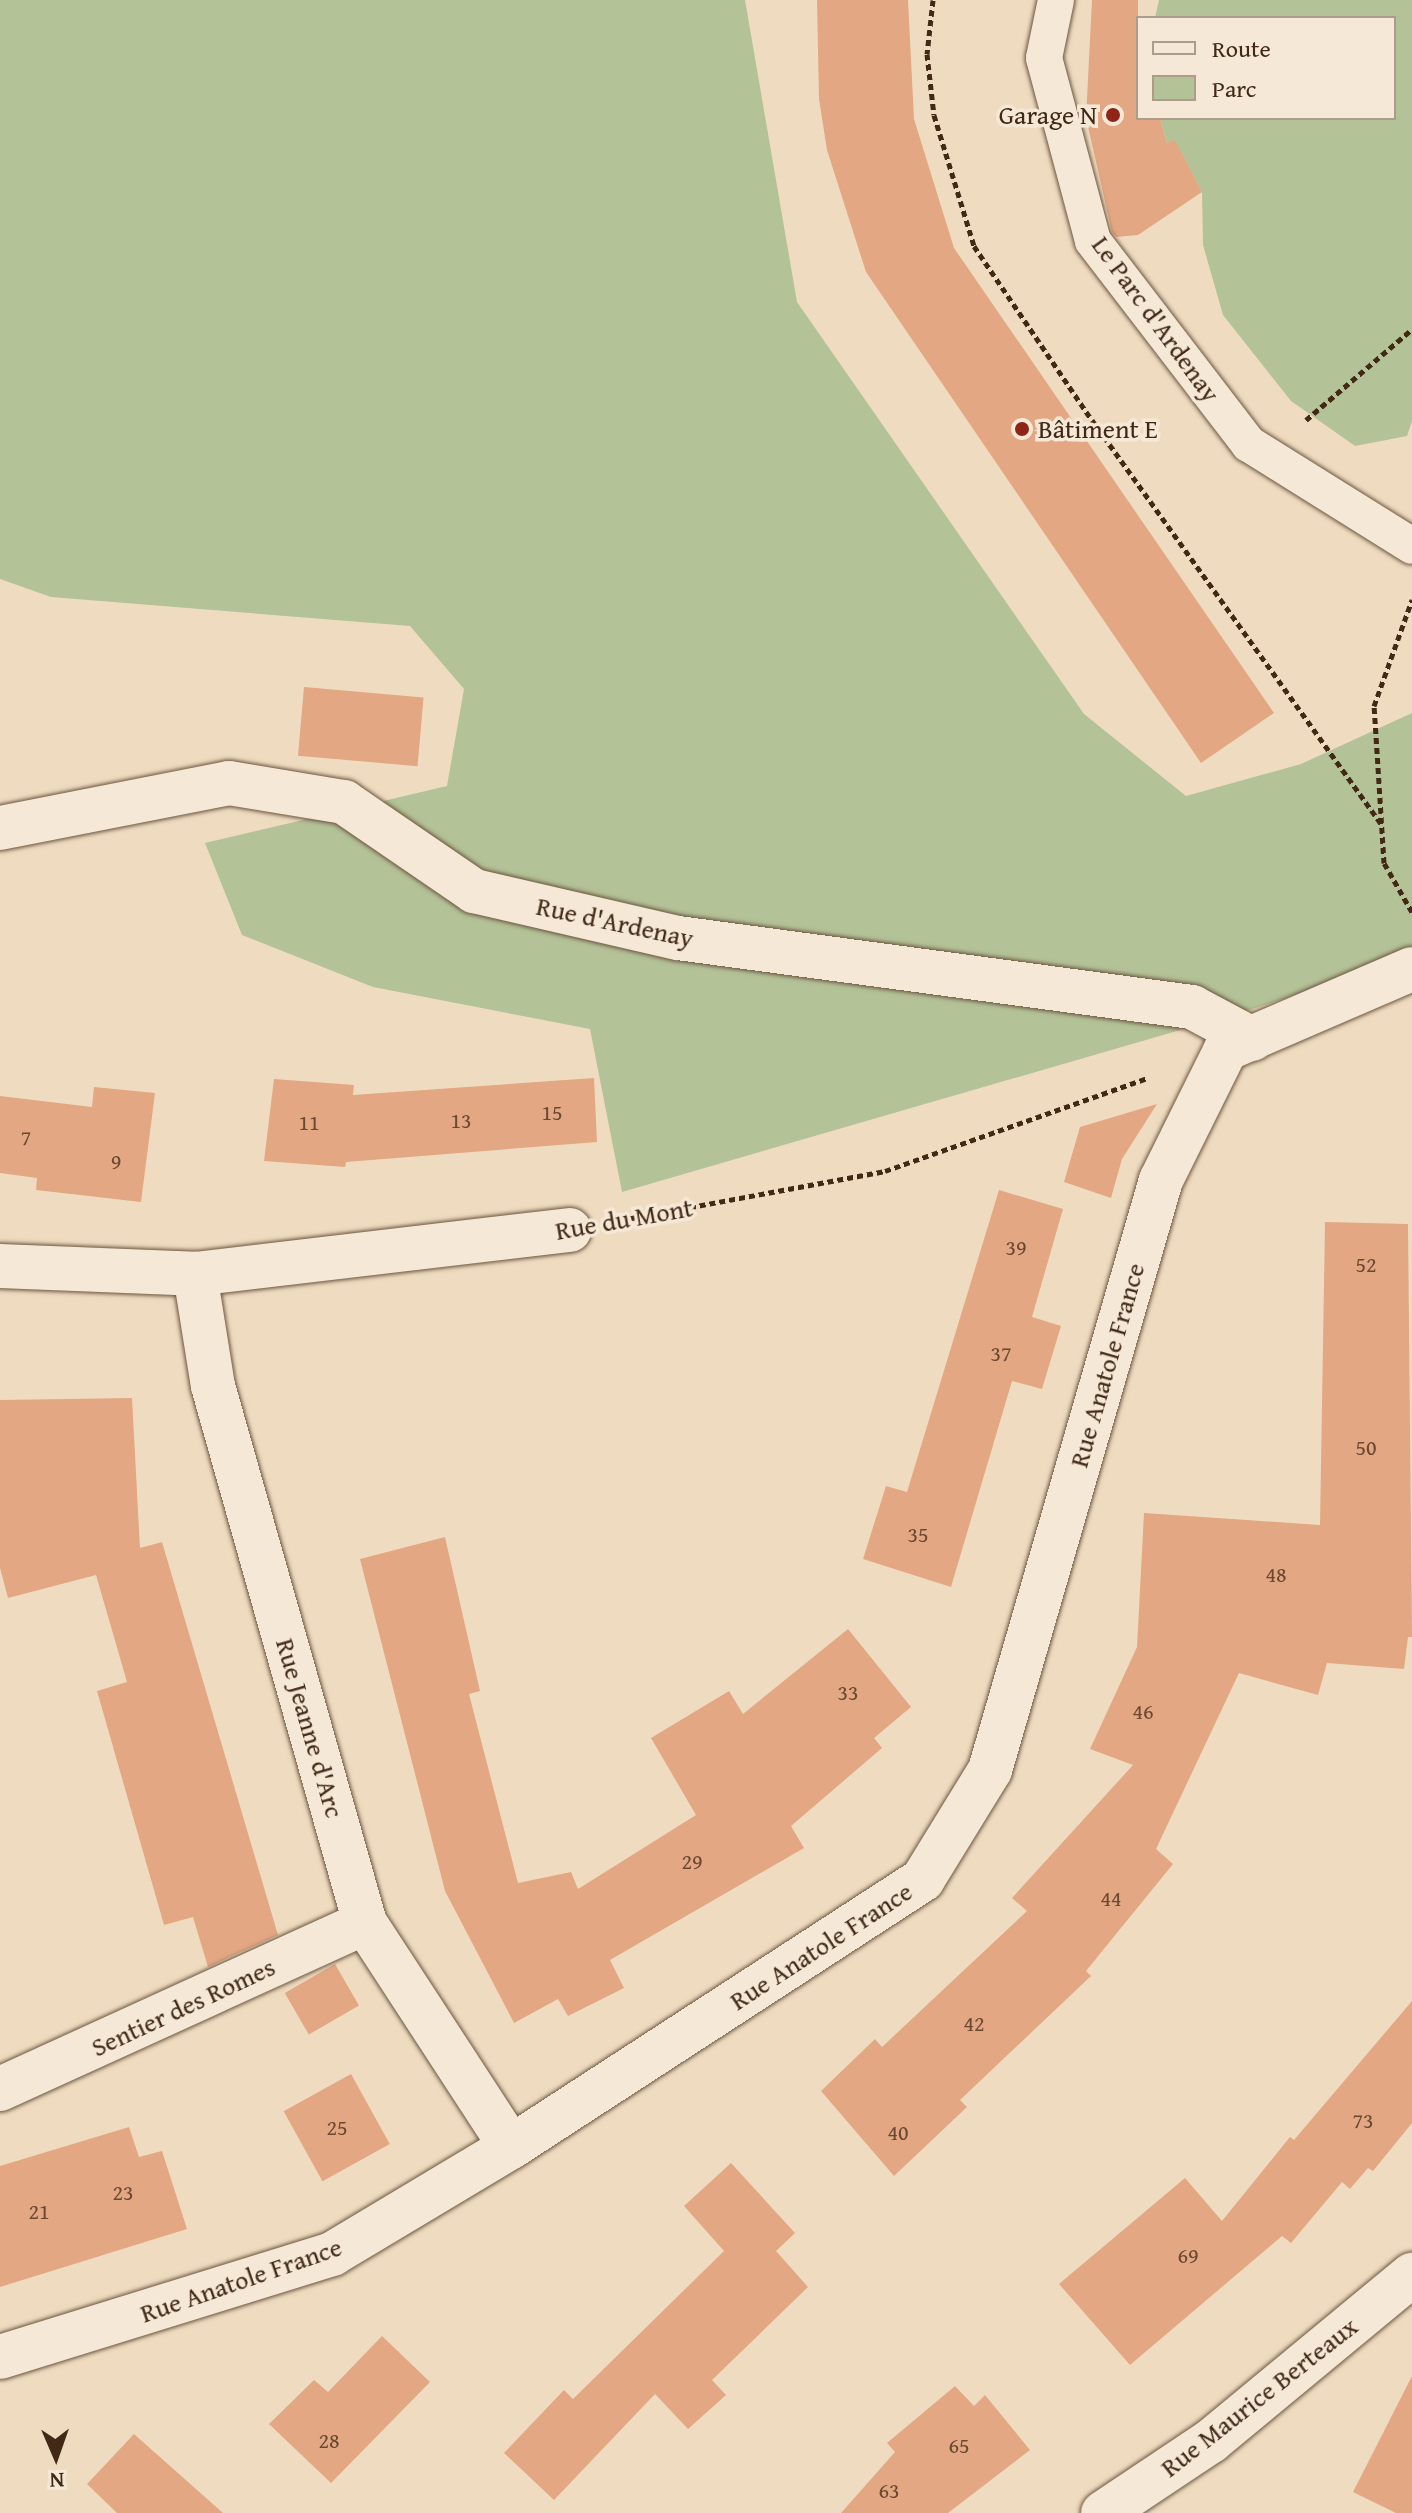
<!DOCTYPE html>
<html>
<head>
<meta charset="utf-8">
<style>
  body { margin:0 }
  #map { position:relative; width:1412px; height:2513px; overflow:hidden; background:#efdcc0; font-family:"Gentium Book Plus",serif }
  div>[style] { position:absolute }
  .green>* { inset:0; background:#b4c297 }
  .building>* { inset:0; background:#e3a783; transform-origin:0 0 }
  .path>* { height:5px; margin-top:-2.5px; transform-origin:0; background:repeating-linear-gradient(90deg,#412916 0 6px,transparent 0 10px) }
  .roads { filter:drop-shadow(0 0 2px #6c5640) drop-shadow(0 0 2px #6c5640) }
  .lane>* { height:36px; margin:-18px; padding:0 18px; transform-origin:18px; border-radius:18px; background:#f5e8d6 }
  .street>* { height:44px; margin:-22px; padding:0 22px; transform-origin:22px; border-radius:22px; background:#f5e8d6 }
  .secondary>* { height:44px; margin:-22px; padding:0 22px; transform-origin:22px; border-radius:22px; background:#f5e8d6 }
  .dots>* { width:22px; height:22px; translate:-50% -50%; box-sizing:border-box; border:4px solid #f5e8d6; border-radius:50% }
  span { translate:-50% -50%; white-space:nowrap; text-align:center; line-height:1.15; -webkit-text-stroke:7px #f5e8d6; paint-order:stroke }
  .number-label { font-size:22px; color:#6a4831 }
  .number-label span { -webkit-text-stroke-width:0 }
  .poi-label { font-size:26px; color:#412916 }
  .right { translate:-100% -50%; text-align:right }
  .left { translate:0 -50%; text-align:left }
  .street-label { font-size:26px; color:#412916 }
  .legend { position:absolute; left:1136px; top:16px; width:260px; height:104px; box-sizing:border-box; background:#f5e8d6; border:2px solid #ad9c89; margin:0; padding:10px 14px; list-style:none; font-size:24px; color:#412916 }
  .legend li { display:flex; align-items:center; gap:16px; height:40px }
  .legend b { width:40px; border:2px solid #ad9c89 }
  .north { position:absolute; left:16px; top:2417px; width:80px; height:80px; -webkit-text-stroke:6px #f5e8d6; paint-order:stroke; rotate:178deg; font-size:22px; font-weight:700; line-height:32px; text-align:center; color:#412916 }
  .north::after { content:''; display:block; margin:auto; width:28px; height:36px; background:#412916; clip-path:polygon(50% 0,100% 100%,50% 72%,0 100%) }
</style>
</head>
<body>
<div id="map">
  <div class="green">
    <i style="clip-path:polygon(0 0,745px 0,797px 302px,1084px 714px,1186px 796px,1301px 764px,1412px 713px,1412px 955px,1256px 1008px,622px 1192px,590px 1029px,373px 987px,242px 935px,205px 843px,447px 786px,464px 689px,410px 626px,51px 597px,0 579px)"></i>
    <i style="clip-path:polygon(1159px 0,1412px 0,1412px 421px,1407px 436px,1355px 446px,1291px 401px,1223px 315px,1203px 245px,1202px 192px,1175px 141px,1167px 143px,1160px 118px,1394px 118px,1394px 18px,1155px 18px)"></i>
  </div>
  <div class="building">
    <i style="clip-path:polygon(817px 0,908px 0,914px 119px,954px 248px,1274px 713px,1201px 763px,866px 272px,827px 150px,819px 99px)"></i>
    <i style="clip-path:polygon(1092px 0,1138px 0,1138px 118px,1160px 118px,1167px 143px,1175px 140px,1202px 192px,1138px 235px,1116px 237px,1112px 232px,1086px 118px)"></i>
    <i style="left:304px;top:687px;width:120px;height:69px;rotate:5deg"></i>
    <i style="clip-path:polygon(594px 1078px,597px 1142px,346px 1162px,345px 1167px,264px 1161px,274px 1079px,354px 1085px,353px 1095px)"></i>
    <i style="clip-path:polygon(94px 1087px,155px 1093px,141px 1202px,36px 1190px,37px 1178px,0 1173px,0 1096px,92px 1107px)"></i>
    <i style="clip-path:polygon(1157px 1104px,1122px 1159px,1111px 1198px,1064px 1182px,1080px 1127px)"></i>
    <i style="clip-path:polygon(999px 1190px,1063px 1209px,1032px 1317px,1061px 1326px,1042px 1389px,1012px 1381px,951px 1587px,863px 1559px,886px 1486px,907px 1492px)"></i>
    <i style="clip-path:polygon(1325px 1222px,1408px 1224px,1412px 1637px,1408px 1637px,1404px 1669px,1327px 1663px,1318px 1695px,1239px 1673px,1156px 1849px,1173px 1864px,1086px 1971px,1091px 1976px,960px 2100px,967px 2107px,894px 2176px,821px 2091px,875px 2039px,882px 2047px,1027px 1911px,1012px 1898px,1133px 1765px,1090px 1749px,1137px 1647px,1144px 1513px,1320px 1525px)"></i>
    <i style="clip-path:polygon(132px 1398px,140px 1548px,162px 1542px,278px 1935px,208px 1967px,193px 1917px,164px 1925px,97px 1691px,127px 1682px,96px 1575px,8px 1598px,0 1568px,0 1400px)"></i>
    <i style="clip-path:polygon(445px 1537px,480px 1691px,469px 1694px,518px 1883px,571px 1872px,578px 1889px,696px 1815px,651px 1738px,729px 1691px,743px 1714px,848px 1629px,911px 1707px,874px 1738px,882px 1748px,791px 1826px,804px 1848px,610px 1960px,624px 1988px,568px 2016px,558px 1999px,514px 2023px,445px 1891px,360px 1559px)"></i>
    <i style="left:335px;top:1964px;width:48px;height:58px;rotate:60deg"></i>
    <i style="clip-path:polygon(1412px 2001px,1412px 2123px,1373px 2171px,1368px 2168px,1350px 2189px,1342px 2182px,1291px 2243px,1282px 2236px,1130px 2365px,1059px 2284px,1185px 2178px,1222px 2221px,1290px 2137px,1294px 2140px)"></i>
    <i style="left:351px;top:2074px;width:80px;height:77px;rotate:61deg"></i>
    <i style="clip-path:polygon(129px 2127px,139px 2157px,162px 2151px,187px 2229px,0 2287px,0 2166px)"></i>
    <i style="clip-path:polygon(731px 2163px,795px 2233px,776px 2251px,808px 2287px,712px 2380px,726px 2395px,688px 2429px,655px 2394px,554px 2500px,504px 2453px,564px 2390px,573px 2399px,724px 2251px,684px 2206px)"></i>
    <i style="clip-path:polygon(382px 2336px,430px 2382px,331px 2483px,269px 2424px,314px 2380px,328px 2392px)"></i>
    <i style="clip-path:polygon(1412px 2376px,1412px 2513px,1396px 2513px,1353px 2492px)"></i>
    <i style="clip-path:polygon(955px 2386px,974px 2406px,985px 2395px,1030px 2450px,948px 2513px,841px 2513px,895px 2452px,887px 2443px)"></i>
    <i style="clip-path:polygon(134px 2434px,223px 2513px,117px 2513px,87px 2484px)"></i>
  </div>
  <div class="path">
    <i style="left:933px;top:0;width:54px;rotate:96.3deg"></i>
    <i style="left:927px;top:54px;width:61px;rotate:83.5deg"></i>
    <i style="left:934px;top:115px;width:137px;rotate:73deg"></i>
    <i style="left:974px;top:246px;width:210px;rotate:55.9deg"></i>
    <i style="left:1092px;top:420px;width:497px;rotate:54.4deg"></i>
    <i style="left:1306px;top:420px;width:140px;rotate:-40.6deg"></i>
    <i style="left:1412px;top:912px;width:56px;rotate:-119.7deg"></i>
    <i style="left:1384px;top:863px;width:157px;rotate:-93.6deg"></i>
    <i style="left:1374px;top:706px;width:113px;rotate:-70.3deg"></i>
    <i style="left:621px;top:1220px;width:269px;rotate:-10.5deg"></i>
    <i style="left:885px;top:1171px;width:278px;rotate:-19.5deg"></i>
  </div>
  <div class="roads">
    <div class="lane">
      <i style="left:1056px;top:0;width:59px;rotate:101.7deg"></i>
      <i style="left:1044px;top:58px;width:189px;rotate:75deg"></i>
      <i style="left:1093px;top:241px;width:256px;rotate:52.5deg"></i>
      <i style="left:1249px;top:444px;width:192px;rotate:32deg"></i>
    </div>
    <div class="street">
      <i style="left:0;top:828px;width:233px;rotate:-11.1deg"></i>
      <i style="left:229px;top:783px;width:117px;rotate:9.4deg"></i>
      <i style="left:344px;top:802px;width:158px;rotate:34.4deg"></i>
      <i style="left:474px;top:891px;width:209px;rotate:13deg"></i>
      <i style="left:678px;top:938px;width:519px;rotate:7.65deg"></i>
      <i style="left:1192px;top:1007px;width:68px;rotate:28.1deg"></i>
      <i style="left:0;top:1266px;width:195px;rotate:2.3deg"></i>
      <i style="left:195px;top:1274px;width:377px;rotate:-6.7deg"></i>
      <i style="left:195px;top:1274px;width:113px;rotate:80.9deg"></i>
      <i style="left:213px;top:1386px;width:558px;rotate:74.2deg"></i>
      <i style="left:365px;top:1923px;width:267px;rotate:56.9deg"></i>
      <i style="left:0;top:2089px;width:401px;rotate:-24.5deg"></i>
      <i style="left:0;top:2357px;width:348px;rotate:-17.2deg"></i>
      <i style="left:332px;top:2254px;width:209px;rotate:-30.9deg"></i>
      <i style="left:511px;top:2147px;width:491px;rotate:-33deg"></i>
      <i style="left:923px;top:1879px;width:128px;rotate:-58.4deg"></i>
      <i style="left:990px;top:1770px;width:614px;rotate:-73.84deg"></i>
      <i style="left:1161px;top:1180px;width:146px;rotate:-63.6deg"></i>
      <i style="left:1226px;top:1049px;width:202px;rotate:-23.3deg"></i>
    </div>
    <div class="secondary">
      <i style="left:1103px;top:2513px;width:130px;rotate:-33.7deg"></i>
      <i style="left:1211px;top:2441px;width:261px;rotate:-39.6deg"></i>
    </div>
  </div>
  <div class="dots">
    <i style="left:1113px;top:115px;background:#8f2418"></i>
    <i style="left:1022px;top:429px;background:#8f2418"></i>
  </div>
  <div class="number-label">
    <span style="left:552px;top:1113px">15</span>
    <span style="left:461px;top:1121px">13</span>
    <span style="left:309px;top:1123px">11</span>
    <span style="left:26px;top:1138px">7</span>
    <span style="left:116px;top:1162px">9</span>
    <span style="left:1016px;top:1248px">39</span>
    <span style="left:1366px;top:1265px">52</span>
    <span style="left:1001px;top:1354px">37</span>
    <span style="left:1366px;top:1448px">50</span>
    <span style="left:918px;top:1535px">35</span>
    <span style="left:1276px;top:1575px">48</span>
    <span style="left:848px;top:1693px">33</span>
    <span style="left:1143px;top:1712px">46</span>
    <span style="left:692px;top:1862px">29</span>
    <span style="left:1111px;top:1899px">44</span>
    <span style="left:974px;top:2024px">42</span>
    <span style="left:1363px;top:2121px">73</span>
    <span style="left:337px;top:2128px">25</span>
    <span style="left:898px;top:2133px">40</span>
    <span style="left:123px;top:2193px">23</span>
    <span style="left:39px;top:2212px">21</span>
    <span style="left:1188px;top:2256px">69</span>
    <span style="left:329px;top:2441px">28</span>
    <span style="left:959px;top:2446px">65</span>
    <span style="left:889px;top:2491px">63</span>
  </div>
  <div class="poi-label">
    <span class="right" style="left:1097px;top:115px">Garage N</span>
    <span class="left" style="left:1038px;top:429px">Bâtiment E</span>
  </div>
  <div class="street-label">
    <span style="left:1156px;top:319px;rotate:54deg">Le Parc d'Ardenay</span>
    <span style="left:615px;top:922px;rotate:12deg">Rue d'Ardenay</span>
    <span style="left:624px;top:1219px;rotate:-10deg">Rue du Mont</span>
    <span style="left:1107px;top:1365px;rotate:-74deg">Rue Anatole France</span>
    <span style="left:310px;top:1728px;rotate:74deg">Rue Jeanne d'Arc</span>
    <span style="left:821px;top:1946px;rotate:-33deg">Rue Anatole France</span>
    <span style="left:183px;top:2007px;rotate:-25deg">Sentier des Romes</span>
    <span style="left:241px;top:2280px;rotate:-19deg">Rue Anatole France</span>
    <span style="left:1259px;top:2397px;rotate:-38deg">Rue Maurice Berteaux</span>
  </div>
  <ul class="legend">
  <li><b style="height:10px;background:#f5e8d6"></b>Route</li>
  <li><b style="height:22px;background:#b4c297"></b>Parc</li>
  </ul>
  <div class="north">N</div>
</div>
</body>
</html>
